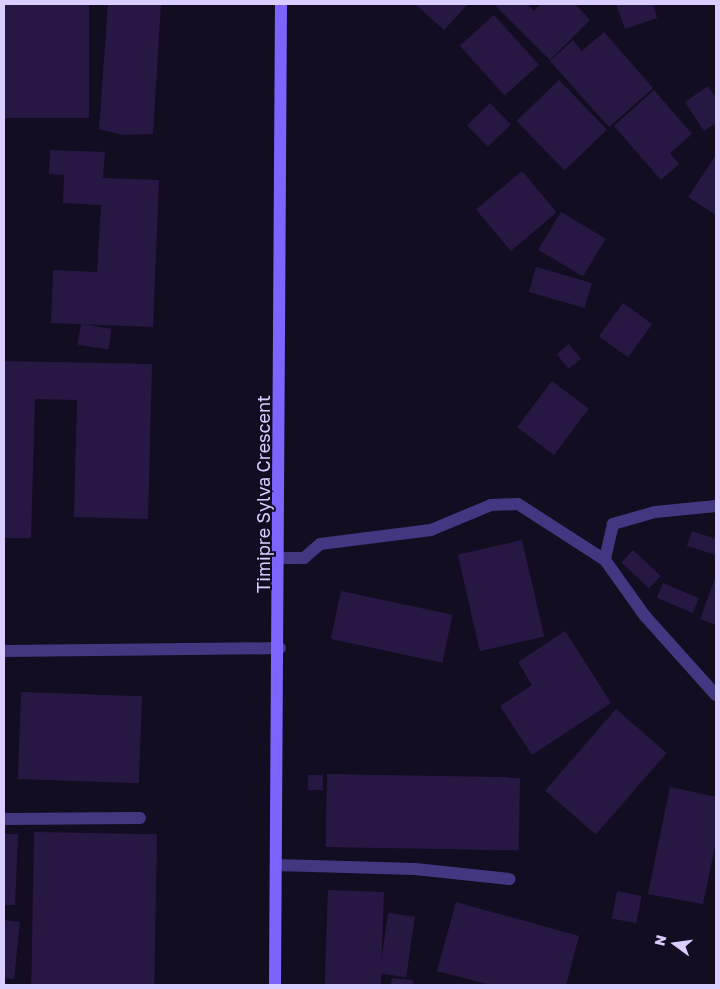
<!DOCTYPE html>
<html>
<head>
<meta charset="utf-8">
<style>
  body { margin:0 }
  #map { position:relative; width:720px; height:989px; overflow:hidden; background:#130d21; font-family:"Golos Text",sans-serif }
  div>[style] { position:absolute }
  .building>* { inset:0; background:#271843; transform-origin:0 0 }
  .street>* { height:12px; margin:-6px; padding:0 6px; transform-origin:6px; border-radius:6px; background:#443782 }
  .secondary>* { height:12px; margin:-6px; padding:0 6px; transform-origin:6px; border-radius:6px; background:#7d64ff }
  span { translate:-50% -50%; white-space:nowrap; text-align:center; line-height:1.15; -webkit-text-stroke:4px #130d21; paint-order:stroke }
  .street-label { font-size:18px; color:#dacdff }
  .frame { position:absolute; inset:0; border:5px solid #dacdff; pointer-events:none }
  .north { position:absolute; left:650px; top:919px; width:50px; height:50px; -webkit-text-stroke:4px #130d21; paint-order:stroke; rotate:284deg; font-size:14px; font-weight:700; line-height:20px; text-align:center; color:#dacdff }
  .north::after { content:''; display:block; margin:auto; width:18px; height:22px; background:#dacdff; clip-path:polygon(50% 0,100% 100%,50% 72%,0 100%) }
</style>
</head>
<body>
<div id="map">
  <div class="building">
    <i style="left:4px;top:4px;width:85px;height:114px"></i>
    <i style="clip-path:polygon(108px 4px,161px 4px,153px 134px,123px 135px,99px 129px)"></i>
    <i style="clip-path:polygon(415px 4px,468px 4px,444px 30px)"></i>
    <i style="clip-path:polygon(494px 4px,527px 4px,534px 11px,541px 4px,575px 4px,590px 20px,550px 60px)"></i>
    <i style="clip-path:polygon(616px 4px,653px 4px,657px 18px,625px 29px)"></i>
    <i style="left:494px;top:15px;width:67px;height:46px;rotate:48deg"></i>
    <i style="clip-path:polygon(604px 32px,653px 88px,609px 127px,550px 61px,573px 40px,582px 51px)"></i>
    <i style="left:559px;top:80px;width:69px;height:59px;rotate:46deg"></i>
    <i style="clip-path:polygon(708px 86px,716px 98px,716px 123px,704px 131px,685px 102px)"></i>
    <i style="clip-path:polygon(654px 90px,692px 134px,670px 153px,679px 164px,661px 180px,614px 126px)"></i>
    <i style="left:490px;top:103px;width:30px;height:32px;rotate:46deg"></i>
    <i style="clip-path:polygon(50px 150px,105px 152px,103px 178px,159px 180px,153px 327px,51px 323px,53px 270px,97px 272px,101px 205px,63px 203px,64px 175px,49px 174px)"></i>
    <i style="clip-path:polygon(716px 155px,716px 215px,688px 197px)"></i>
    <i style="left:522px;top:171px;width:54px;height:60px;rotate:50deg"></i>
    <i style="left:561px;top:212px;width:52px;height:44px;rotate:31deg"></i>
    <i style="left:536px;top:267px;width:58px;height:26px;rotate:16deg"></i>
    <i style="left:623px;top:303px;width:36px;height:41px;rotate:36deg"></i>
    <i style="left:81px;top:324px;width:31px;height:21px;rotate:9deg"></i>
    <i style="left:569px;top:344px;width:19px;height:16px;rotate:51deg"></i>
    <i style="clip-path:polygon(4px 361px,152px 364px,148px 519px,74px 517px,77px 400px,35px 399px,31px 538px,4px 538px)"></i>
    <i style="left:552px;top:381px;width:46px;height:58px;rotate:37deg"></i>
    <i style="clip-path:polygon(692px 531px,716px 539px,716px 555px,687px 546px)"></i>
    <i style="left:522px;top:540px;width:99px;height:66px;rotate:77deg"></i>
    <i style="left:633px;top:550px;width:38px;height:17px;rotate:43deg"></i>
    <i style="clip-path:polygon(716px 576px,716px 625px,700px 619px)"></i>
    <i style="left:663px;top:583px;width:39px;height:16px;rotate:23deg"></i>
    <i style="left:341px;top:591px;width:114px;height:49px;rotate:12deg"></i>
    <i style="clip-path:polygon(565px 631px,611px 703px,532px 755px,500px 706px,532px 685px,518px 662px)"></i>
    <i style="left:21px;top:692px;width:121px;height:87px;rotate:2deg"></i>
    <i style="left:616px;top:709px;width:67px;height:108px;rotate:41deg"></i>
    <i style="left:327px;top:774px;width:193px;height:73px;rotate:1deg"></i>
    <i style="left:308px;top:775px;width:15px;height:15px"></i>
    <i style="clip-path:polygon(670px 787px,716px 797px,716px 841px,703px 904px,648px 894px)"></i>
    <i style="left:34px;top:832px;width:123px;height:153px;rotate:1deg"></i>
    <i style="clip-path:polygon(4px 834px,18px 834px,15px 905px,4px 905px)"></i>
    <i style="left:328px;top:890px;width:56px;height:95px;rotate:2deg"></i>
    <i style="left:617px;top:891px;width:25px;height:28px;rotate:11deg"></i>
    <i style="clip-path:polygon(456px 902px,579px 936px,566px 985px,491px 985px,437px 971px)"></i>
    <i style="left:388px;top:913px;width:27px;height:61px;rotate:8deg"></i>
    <i style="clip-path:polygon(4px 920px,20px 922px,14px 979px,4px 978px)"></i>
    <i style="clip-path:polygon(392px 978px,413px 980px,413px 985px,391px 985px)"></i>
  </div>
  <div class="street">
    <i style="left:716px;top:506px;width:61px;rotate:174.4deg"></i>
    <i style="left:655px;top:512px;width:44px;rotate:164.1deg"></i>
    <i style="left:613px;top:524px;width:37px;rotate:103deg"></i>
    <i style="left:605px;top:560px;width:69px;rotate:54.5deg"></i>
    <i style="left:645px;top:616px;width:106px;rotate:48.1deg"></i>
    <i style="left:280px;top:558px;width:24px"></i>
    <i style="left:304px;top:558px;width:21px;rotate:-41deg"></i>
    <i style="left:320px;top:544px;width:112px;rotate:-7.2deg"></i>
    <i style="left:431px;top:530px;width:65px;rotate:-22.6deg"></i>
    <i style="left:491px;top:505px;width:27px;rotate:-2deg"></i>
    <i style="left:518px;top:504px;width:103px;rotate:32.8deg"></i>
    <i style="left:4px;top:651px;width:276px;rotate:-0.6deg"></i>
    <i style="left:4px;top:819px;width:136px;rotate:-0.4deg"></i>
    <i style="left:276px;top:865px;width:139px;rotate:1.6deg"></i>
    <i style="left:415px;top:869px;width:95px;rotate:6.1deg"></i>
  </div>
  <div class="secondary">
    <i style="left:275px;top:985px;width:981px;rotate:-89.65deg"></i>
  </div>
  <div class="street-label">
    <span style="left:263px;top:494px;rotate:-90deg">Timipre Sylva Crescent</span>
  </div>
  <div class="frame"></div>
  <div class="north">N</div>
</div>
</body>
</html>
